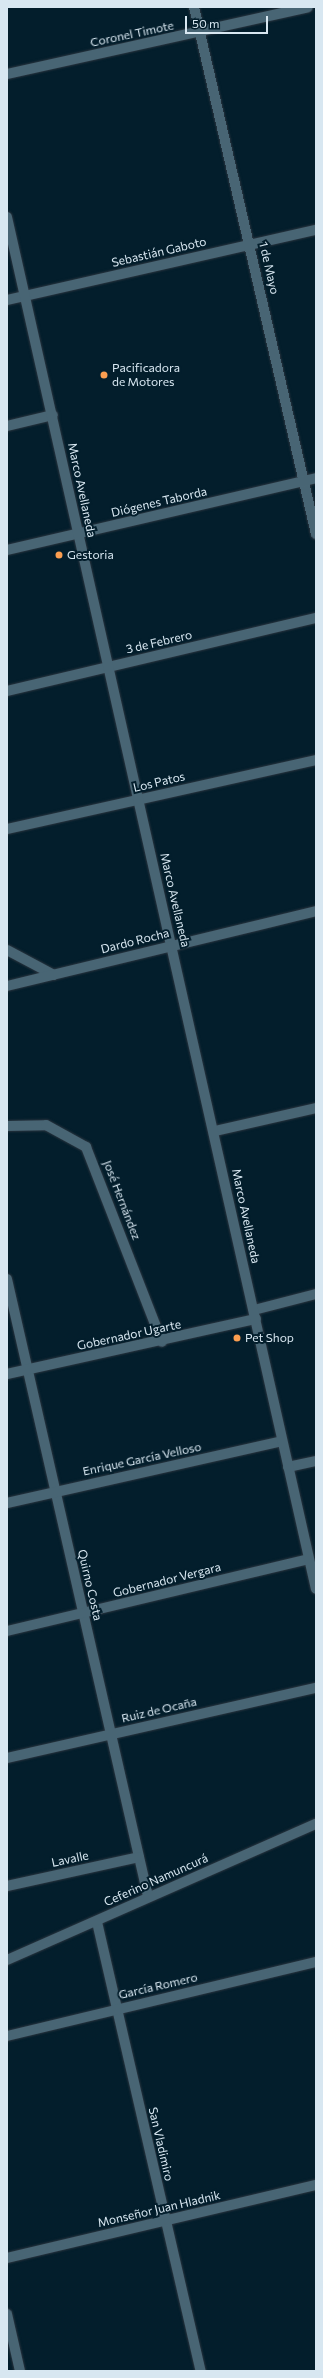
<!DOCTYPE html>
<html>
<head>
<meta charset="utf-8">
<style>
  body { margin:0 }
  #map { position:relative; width:323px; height:2378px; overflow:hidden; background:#031e2c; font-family:Commissioner,sans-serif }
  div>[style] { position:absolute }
  .roads { filter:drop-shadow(0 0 1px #2b353f) drop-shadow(0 0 1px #2b353f) }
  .street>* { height:10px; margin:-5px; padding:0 5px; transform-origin:5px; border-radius:5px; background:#486574 }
  .secondary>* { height:10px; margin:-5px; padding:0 5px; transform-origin:5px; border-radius:5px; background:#486574 }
  .dots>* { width:11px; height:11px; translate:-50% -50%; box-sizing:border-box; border:2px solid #031e2c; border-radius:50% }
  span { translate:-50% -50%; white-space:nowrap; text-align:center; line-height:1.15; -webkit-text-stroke:4px #031e2c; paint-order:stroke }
  .street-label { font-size:12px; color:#d8e7f1 }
  .poi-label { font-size:12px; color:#d8e7f1 }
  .left { translate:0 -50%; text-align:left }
  .frame { position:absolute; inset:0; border:8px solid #d8e7f1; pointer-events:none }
  .scale { position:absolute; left:185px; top:16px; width:83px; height:18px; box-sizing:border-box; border:2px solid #d8e7f1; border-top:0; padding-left:5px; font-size:12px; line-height:14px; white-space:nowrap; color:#d8e7f1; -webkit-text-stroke:3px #031e2c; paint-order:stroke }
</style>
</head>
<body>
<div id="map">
  <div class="roads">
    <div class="street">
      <i style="left:194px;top:7px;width:541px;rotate:76.97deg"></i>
      <i style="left:7px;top:74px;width:308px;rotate:-12.5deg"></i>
      <i style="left:7px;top:300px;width:317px;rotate:-12.8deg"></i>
      <i style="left:7px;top:426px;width:47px;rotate:-13.4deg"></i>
      <i style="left:7px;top:550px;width:317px;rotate:-13.1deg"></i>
      <i style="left:7px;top:691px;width:318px;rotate:-13.3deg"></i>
      <i style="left:7px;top:829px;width:317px;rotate:-12.6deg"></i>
      <i style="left:7px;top:950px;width:53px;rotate:28deg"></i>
      <i style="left:7px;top:1126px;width:39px;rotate:-1deg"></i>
      <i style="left:46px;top:1125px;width:46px;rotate:28.8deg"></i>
      <i style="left:86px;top:1147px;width:209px;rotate:68.7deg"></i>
      <i style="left:215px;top:1131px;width:104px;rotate:-12.8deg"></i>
      <i style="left:7px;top:1279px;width:633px;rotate:77.13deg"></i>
      <i style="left:254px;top:1310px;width:64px;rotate:-14.5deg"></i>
      <i style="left:7px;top:1374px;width:255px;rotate:-12.5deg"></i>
      <i style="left:288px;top:1467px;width:29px;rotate:-12deg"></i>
      <i style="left:7px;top:1503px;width:282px;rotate:-12.7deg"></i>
      <i style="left:7px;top:1631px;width:310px;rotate:-13.4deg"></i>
      <i style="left:7px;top:1758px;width:317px;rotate:-12.8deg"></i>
      <i style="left:7px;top:1886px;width:135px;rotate:-12.4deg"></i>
      <i style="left:97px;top:1922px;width:461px;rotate:77deg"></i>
      <i style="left:7px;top:1960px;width:338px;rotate:-23.8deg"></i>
      <i style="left:7px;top:2036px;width:318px;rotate:-13.5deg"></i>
      <i style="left:7px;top:2258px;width:318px;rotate:-13.3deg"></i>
      <i style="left:7px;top:2314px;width:58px;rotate:77.2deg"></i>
    </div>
    <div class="secondary">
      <i style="left:7px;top:217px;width:1406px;rotate:77.31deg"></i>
      <i style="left:7px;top:986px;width:318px;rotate:-13.6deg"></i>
    </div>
  </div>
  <div class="dots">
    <i style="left:104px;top:375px;background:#fb9e50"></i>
    <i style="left:59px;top:555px;background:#fb9e50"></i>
    <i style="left:237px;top:1338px;background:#fb9e50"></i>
  </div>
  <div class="street-label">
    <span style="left:132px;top:34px;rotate:-12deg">Coronel Timote</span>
    <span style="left:159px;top:252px;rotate:-13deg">Sebastián Gaboto</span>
    <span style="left:269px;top:268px;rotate:77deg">1 de Mayo</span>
    <span style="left:82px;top:490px;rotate:78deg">Marco Avellaneda</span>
    <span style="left:159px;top:502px;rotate:-13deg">Diógenes Taborda</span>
    <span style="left:159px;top:642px;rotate:-13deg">3 de Febrero</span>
    <span style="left:159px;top:782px;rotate:-13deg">Los Patos</span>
    <span style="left:175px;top:900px;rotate:77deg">Marco Avellaneda</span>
    <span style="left:135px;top:941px;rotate:-14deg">Dardo Rocha</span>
    <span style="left:122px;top:1200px;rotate:69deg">José Hernández</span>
    <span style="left:246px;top:1216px;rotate:78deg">Marco Avellaneda</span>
    <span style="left:129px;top:1335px;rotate:-12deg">Gobernador Ugarte</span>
    <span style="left:142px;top:1459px;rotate:-12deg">Enrique García Velloso</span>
    <span style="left:167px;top:1580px;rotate:-14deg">Gobernador Vergara</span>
    <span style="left:90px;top:1585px;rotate:77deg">Quirno Costa</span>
    <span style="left:159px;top:1710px;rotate:-13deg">Ruiz de Ocaña</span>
    <span style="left:70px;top:1859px;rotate:-12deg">Lavalle</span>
    <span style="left:156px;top:1880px;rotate:-24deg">Ceferino Namuncurá</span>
    <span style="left:158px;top:1986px;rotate:-13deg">García Romero</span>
    <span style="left:161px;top:2144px;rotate:77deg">San Vladimiro</span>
    <span style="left:159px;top:2209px;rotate:-13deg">Monseñor Juan Hladnik</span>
  </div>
  <div class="poi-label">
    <span class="left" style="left:112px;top:375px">Pacificadora<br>de Motores</span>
    <span class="left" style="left:67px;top:555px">Gestoria</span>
    <span class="left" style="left:245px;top:1338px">Pet Shop</span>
  </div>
  <div class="frame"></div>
  <div class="scale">50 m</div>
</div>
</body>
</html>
